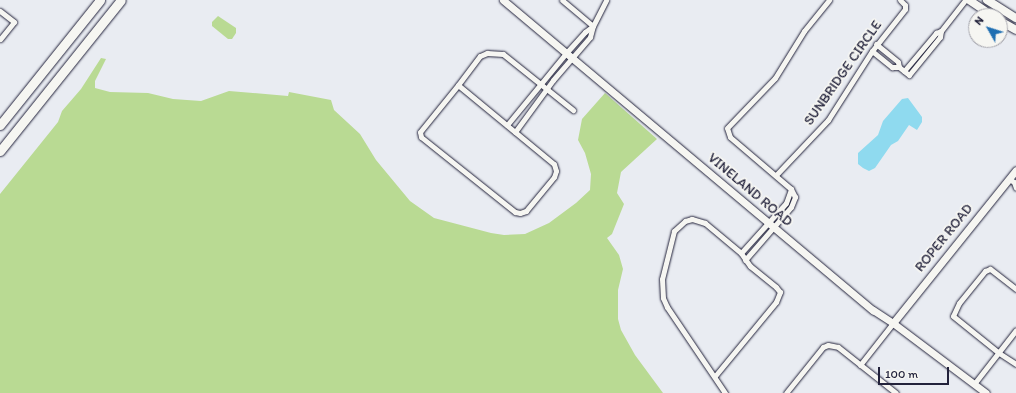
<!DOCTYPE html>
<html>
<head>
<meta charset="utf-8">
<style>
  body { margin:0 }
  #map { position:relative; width:1016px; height:393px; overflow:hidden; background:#e9ecf2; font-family:Itim,sans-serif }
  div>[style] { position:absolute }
  .green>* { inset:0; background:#b9da93 }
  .water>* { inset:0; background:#8fdaef }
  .roads { filter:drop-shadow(0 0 1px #22223b) drop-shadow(0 0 1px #22223b) }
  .street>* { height:5px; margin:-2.5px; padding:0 2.5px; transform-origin:2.5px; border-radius:2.5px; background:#f6f6f2 }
  .secondary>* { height:7px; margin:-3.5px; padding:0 3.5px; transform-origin:3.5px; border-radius:3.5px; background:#f6f6f2 }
  .primary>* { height:8px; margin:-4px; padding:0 4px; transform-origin:4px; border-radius:4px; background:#f6f6f2 }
  .highway>* { height:9px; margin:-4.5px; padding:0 4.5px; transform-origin:4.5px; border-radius:4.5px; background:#f6f6f2 }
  span { translate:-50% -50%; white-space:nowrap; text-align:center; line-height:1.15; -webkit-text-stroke:3.5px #f6f6f2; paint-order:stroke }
  .street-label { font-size:14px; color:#22223b }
  .north { position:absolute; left:968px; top:8px; width:40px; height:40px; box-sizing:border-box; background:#f6f6f2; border:1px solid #a1a1a9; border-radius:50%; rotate:309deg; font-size:11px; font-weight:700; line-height:16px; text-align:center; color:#22223b }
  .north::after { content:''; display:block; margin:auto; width:14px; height:18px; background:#1f6fb2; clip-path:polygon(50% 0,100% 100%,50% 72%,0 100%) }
  .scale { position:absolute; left:878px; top:367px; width:71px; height:18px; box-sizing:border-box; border:2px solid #22223b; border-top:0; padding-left:5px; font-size:12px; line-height:14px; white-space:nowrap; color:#22223b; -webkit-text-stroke:3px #f6f6f2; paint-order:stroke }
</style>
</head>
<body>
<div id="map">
  <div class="green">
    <i style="clip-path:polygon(218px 16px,236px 28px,236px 33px,232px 39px,228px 39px,212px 26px,212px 22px)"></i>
    <i style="clip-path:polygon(101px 58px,106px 59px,95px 81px,95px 88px,110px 92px,148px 93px,173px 99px,201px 101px,229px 91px,288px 96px,289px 92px,331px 100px,334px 110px,360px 134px,376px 160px,410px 201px,434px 218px,491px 233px,504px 235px,525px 234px,549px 223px,576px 203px,590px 190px,591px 174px,585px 153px,578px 140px,582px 119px,605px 93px,657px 139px,621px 172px,617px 193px,624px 204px,612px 234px,607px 238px,619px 255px,623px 269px,618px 290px,618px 319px,621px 330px,635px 355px,663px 393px,0 393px,0 194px,58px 122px,62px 111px,81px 89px)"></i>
  </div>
  <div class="water">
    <i style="clip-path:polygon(908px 98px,922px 117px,922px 122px,917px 130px,909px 125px,898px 141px,891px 145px,875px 168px,869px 171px,863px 168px,858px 164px,858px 153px,878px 135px,883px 121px,902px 99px)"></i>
  </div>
  <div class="roads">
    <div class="street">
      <i style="left:562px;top:0;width:40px;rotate:40deg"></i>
      <i style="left:0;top:11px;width:18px;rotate:38deg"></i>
      <i style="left:14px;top:22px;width:22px;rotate:129deg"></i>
      <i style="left:876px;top:44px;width:28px;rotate:39deg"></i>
      <i style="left:898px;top:62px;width:5px;rotate:79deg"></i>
      <i style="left:899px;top:67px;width:13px;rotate:39deg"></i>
      <i style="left:909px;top:75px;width:49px;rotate:-50.8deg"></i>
      <i style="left:940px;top:37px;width:6px;rotate:-81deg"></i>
      <i style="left:872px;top:51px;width:26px;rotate:39deg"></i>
      <i style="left:892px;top:67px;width:7px"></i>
      <i style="left:904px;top:71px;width:50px;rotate:-49.9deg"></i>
      <i style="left:936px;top:33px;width:5px;rotate:-22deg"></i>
      <i style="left:941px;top:31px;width:39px;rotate:-52deg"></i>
      <i style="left:458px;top:85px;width:124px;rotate:39.5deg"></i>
      <i style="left:554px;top:164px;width:7px;rotate:74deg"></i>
      <i style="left:556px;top:171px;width:6px;rotate:108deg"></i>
      <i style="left:554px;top:177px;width:44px;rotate:129.5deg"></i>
      <i style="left:526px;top:211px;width:6px;rotate:162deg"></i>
      <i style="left:520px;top:213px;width:5px;rotate:-169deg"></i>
      <i style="left:515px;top:212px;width:120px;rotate:-141.4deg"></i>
      <i style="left:421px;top:137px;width:5px;rotate:-101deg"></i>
      <i style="left:420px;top:132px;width:60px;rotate:-51deg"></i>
      <i style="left:458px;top:85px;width:36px;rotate:-53deg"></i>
      <i style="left:480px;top:56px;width:8px;rotate:-23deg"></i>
      <i style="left:487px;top:53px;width:16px;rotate:4deg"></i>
      <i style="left:503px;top:54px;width:90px;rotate:38.7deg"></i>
      <i style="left:507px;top:125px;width:94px;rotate:-50.6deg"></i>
      <i style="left:567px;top:52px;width:27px;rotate:-48deg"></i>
      <i style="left:585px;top:32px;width:10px;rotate:-37deg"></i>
      <i style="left:515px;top:132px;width:64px;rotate:-53.8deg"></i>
      <i style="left:553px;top:80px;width:57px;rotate:-49.3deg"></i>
      <i style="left:590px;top:37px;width:11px;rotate:-75deg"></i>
      <i style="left:593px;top:26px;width:29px;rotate:-63deg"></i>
      <i style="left:776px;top:175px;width:76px;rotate:-46.6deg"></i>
      <i style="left:828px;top:120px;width:82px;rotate:-57.5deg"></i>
      <i style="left:872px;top:51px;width:53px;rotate:-51.8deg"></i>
      <i style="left:905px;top:9px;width:4px;rotate:-90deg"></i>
      <i style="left:905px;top:5px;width:7px;rotate:-135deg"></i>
      <i style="left:1009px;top:179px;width:6px;rotate:31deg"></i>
      <i style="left:1014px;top:182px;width:6px;rotate:72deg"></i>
      <i style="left:741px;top:253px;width:67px;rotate:-48deg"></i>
      <i style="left:786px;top:203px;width:15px;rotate:-70deg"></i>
      <i style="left:745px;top:260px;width:70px;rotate:-49deg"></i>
      <i style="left:791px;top:207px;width:11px;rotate:-68deg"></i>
      <i style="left:795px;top:197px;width:9px;rotate:-117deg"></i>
      <i style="left:791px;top:189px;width:80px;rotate:-139.6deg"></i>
      <i style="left:730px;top:137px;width:9px;rotate:-108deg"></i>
      <i style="left:727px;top:128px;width:69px;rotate:-46.2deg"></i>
      <i style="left:775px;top:78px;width:55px;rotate:-58.3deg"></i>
      <i style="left:804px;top:31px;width:40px;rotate:-51deg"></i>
      <i style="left:1016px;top:289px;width:33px;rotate:-142deg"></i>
      <i style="left:990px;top:269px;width:5px;rotate:158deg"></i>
      <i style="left:985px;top:271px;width:41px;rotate:129.1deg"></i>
      <i style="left:959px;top:303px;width:14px;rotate:115deg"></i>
      <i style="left:953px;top:316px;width:59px;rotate:38.8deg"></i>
      <i style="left:999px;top:353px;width:20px;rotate:33deg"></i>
      <i style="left:860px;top:365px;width:53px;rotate:-51.8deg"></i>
      <i style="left:715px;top:376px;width:96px;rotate:-50.5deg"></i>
      <i style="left:776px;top:302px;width:11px;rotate:-68deg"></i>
      <i style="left:780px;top:292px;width:6px;rotate:-129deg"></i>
      <i style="left:776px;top:287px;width:33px;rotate:-141deg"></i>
      <i style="left:750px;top:266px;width:16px;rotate:-125deg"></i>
      <i style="left:741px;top:253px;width:47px;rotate:-140.2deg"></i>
      <i style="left:705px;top:223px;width:14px;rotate:-163deg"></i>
      <i style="left:692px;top:219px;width:7px;rotate:164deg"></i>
      <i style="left:685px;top:221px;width:15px;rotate:138deg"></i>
      <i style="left:674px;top:231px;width:49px;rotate:104deg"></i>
      <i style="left:662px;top:279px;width:19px;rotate:87deg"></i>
      <i style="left:663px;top:298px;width:10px;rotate:66deg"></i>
      <i style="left:667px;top:307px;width:104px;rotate:56deg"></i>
      <i style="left:974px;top:384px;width:68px;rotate:-52.1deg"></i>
      <i style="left:786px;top:393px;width:59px;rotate:-51.2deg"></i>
      <i style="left:823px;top:347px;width:5px;rotate:-22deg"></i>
      <i style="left:828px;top:345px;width:10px;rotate:11deg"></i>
      <i style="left:838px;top:347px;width:74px;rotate:38.4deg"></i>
    </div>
    <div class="secondary">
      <i style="left:503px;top:0;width:483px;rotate:40deg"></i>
      <i style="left:873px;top:310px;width:24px;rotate:33deg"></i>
      <i style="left:893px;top:323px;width:116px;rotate:37deg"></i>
      <i style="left:893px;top:323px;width:196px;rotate:-51.2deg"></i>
    </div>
    <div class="primary">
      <i style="left:969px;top:0;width:29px;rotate:34deg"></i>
      <i style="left:987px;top:0;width:34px;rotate:32deg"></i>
      <i style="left:1000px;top:21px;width:18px;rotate:29deg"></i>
    </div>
    <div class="highway">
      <i style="left:0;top:125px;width:160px;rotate:-51.3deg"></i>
      <i style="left:0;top:151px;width:193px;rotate:-51.3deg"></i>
    </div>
  </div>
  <div class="street-label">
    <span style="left:843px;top:73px;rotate:-55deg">SUNBRIDGE CIRCLE</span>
    <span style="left:750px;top:190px;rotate:40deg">VINELAND ROAD</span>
    <span style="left:944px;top:238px;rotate:-51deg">ROPER ROAD</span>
  </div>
  <div class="north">N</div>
  <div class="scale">100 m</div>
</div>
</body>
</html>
